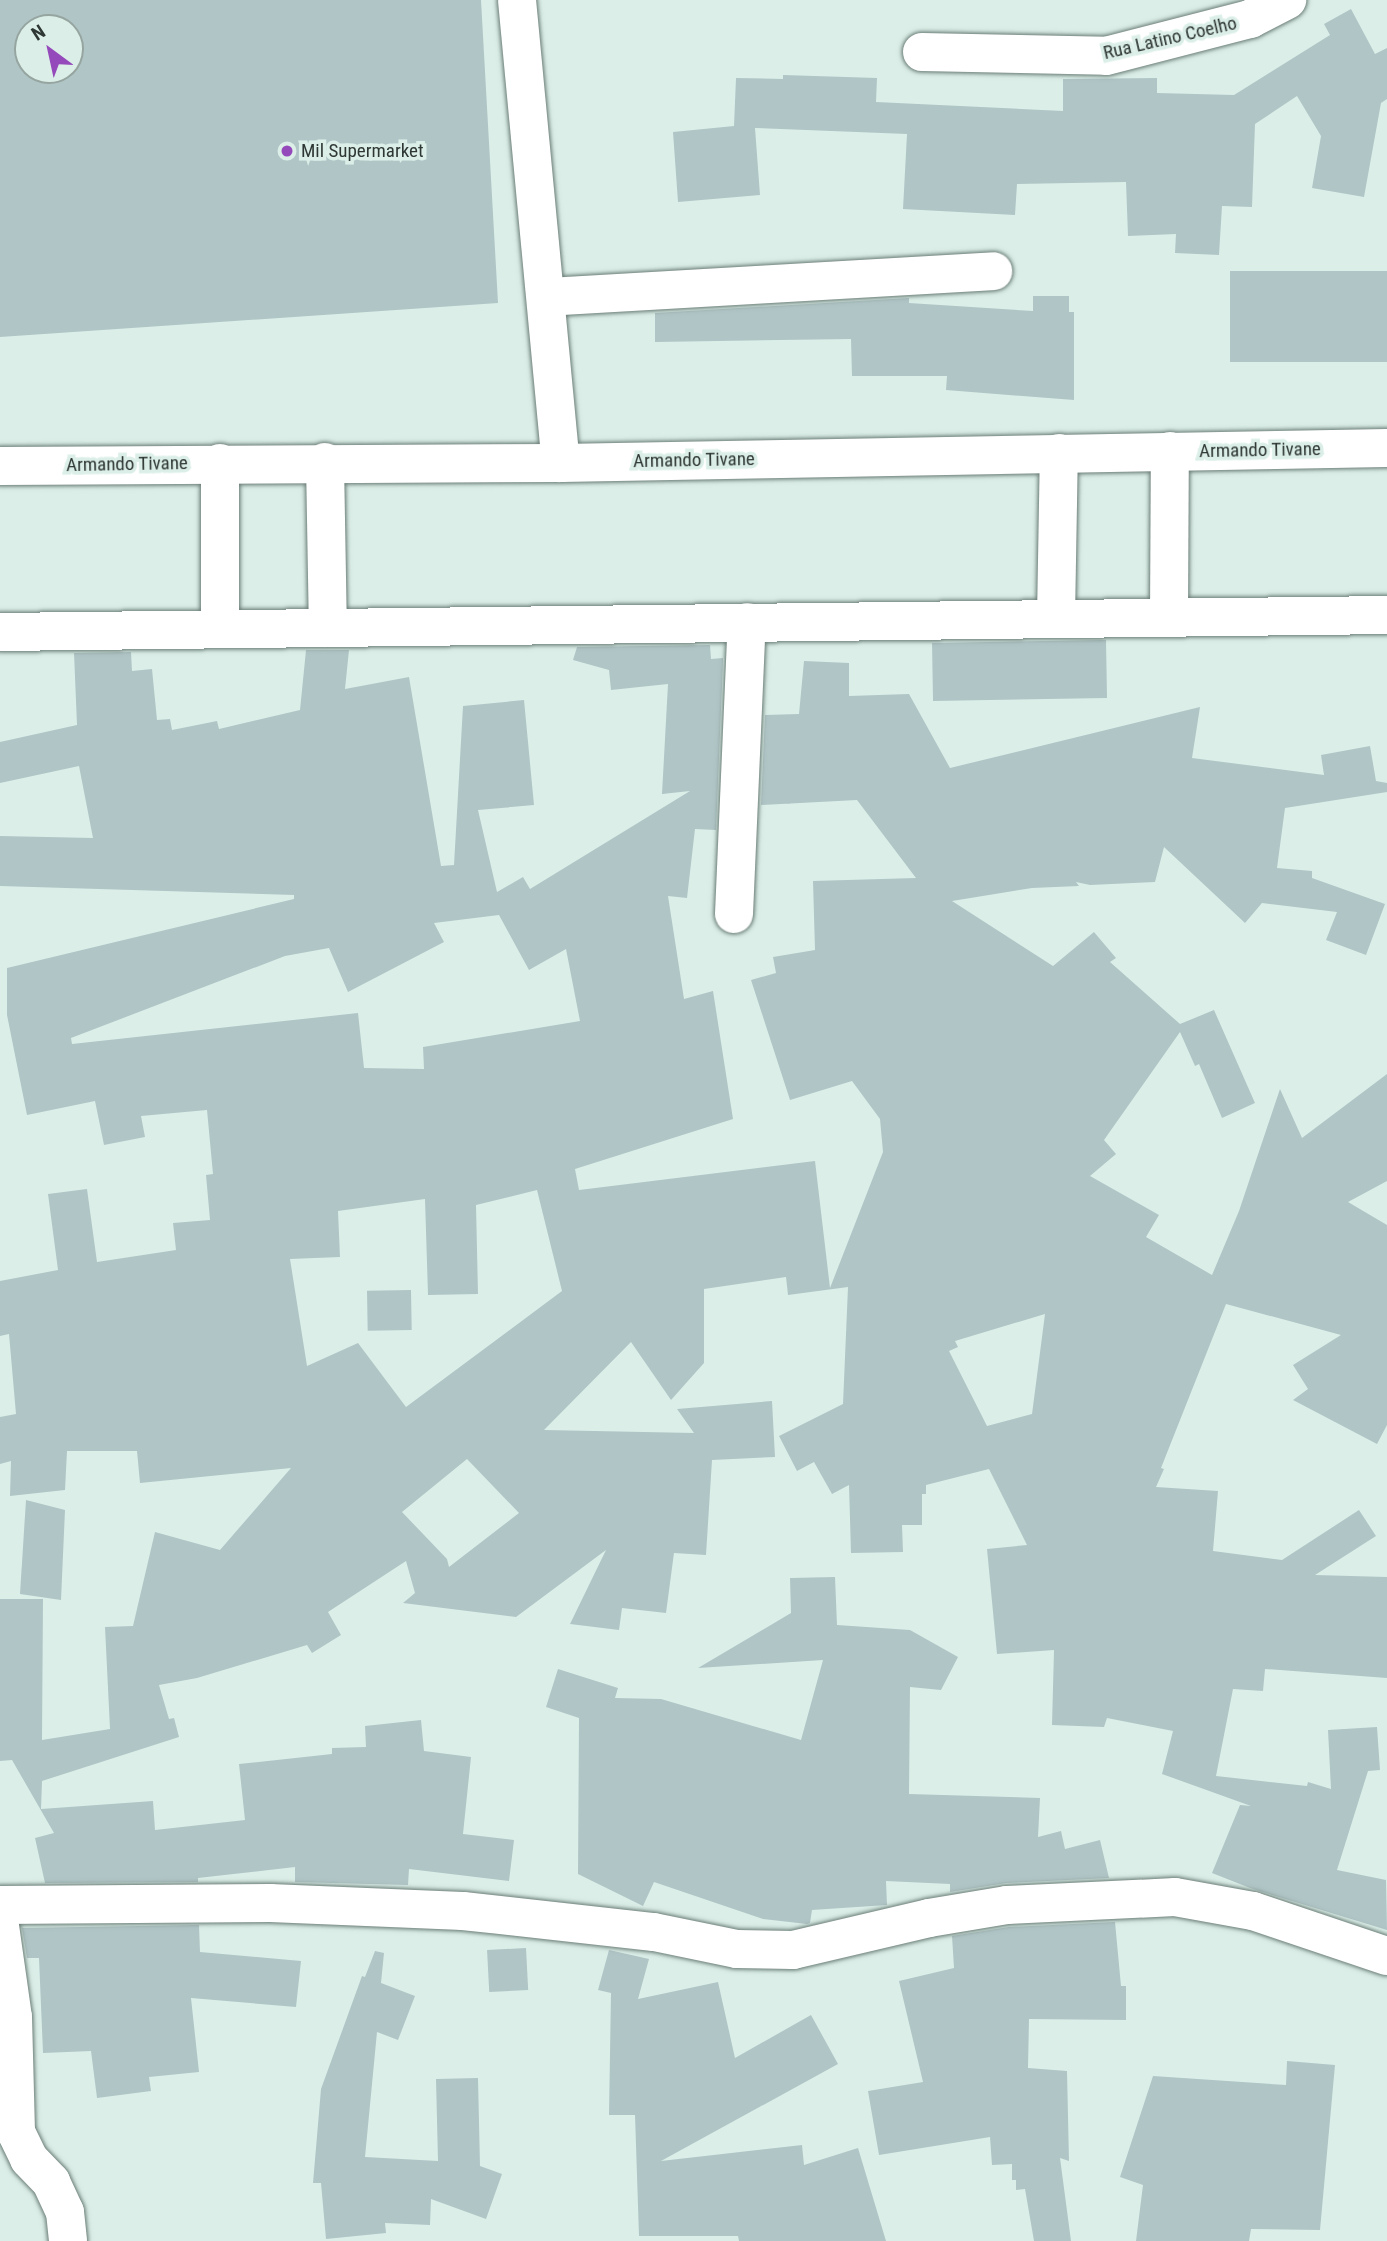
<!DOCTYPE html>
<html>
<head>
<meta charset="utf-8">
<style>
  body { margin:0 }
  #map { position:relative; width:1387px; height:2241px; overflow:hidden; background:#dbefe8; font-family:"Roboto Condensed",sans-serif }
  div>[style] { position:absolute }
  .building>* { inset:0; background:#b0c5c6; transform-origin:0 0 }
  .roads { filter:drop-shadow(0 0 2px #6b7d77) drop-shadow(0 0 2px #6b7d77) }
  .minor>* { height:38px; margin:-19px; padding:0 19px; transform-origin:19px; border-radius:19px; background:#fff }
  .dots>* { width:19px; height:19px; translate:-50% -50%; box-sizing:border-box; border:4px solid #dbefe8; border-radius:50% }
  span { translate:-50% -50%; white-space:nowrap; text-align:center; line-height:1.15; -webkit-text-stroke:7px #dbefe8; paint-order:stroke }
  .street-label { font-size:19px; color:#2f3734 }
  .poi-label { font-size:19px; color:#2f3734 }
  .left { translate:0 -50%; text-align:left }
  .north { position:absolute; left:14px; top:14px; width:70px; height:70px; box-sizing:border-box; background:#dbefe8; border:2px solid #96a5a0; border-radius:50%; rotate:327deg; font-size:19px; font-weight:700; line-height:28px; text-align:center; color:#2f3734 }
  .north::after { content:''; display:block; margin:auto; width:24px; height:32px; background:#954abb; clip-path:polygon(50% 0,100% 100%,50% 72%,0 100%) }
</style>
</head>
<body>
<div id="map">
  <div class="building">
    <i style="clip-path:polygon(evenodd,0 0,481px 0,498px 303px,0 337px,0 0,28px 28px,70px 28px,70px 70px,28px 70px,28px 28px)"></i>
    <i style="clip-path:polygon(1351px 9px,1375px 54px,1387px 48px,1387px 99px,1381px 103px,1364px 197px,1312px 188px,1321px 136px,1297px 96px,1255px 124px,1252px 207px,1222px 206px,1219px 255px,1175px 253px,1176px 234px,1128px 236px,1126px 182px,1017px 184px,1015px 215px,903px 209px,907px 134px,755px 128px,760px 195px,678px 202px,673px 132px,734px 126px,736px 78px,783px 79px,783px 75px,877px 78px,876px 102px,1063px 111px,1063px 79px,1157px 78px,1157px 93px,1234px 95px,1330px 35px,1324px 24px)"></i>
    <i style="left:1230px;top:271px;width:157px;height:91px"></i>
    <i style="clip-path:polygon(1033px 296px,1069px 296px,1069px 312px,1074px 312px,1074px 400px,946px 390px,947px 376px,852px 376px,851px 339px,655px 342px,655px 313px,909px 298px,909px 303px,1033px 311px)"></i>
    <i style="left:1106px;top:640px;width:58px;height:174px;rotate:89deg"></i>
    <i style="clip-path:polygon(evenodd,710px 645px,711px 659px,723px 658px,723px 661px,716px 830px,695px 829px,687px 898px,668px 896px,684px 999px,713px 991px,733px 1119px,575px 1169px,579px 1190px,815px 1161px,830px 1288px,883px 1152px,880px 1119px,852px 1081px,790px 1100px,751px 980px,776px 973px,773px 957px,815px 950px,813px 881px,916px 878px,857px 800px,761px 805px,765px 715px,799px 714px,804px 661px,849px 663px,849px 696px,909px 694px,950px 768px,1200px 707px,1192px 758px,1324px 775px,1321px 755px,1370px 746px,1376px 781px,1387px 783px,1387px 792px,1285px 808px,1277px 868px,1312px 871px,1312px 878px,1385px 904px,1366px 955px,1326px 940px,1337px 912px,1262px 903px,1245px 923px,1164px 847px,1155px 882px,1090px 885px,1076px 882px,1079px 886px,1032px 888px,952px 901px,1053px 966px,1094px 932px,1116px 958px,1110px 962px,1180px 1024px,1214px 1010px,1255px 1103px,1222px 1118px,1199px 1064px,1195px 1066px,1180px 1032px,1104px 1140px,1116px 1154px,1090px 1176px,1159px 1215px,1146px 1237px,1212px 1275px,1239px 1211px,1280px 1089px,1302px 1138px,1387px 1074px,1387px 1181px,1348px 1202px,1387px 1225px,1387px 1425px,1377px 1444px,1293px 1400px,1308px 1389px,1293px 1365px,1341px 1335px,1226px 1304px,1161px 1468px,1164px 1469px,1156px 1487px,1218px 1491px,1213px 1551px,1282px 1560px,1359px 1510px,1376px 1536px,1315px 1575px,1387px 1577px,1387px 1678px,1265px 1669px,1263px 1691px,1233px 1689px,1216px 1776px,1307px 1786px,1308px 1782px,1331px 1789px,1328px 1730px,1377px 1727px,1380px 1770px,1368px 1771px,1337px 1870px,1386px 1880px,1387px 1930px,1250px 1888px,1212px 1873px,1240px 1805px,1251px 1806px,1162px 1774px,1173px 1731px,1107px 1718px,1104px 1727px,1052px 1725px,1054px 1650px,997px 1654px,987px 1549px,1027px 1545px,989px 1469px,926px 1485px,926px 1494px,922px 1494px,922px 1525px,902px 1525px,903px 1552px,851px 1553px,849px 1485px,832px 1494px,814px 1462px,797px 1471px,779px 1436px,843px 1404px,848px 1287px,788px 1295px,786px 1277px,704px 1289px,704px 1363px,671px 1400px,631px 1342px,544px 1430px,694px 1433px,677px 1409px,772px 1401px,775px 1457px,712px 1460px,706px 1555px,674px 1553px,666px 1613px,622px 1608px,619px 1630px,570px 1624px,606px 1550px,516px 1617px,403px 1603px,415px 1593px,406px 1561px,328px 1612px,341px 1635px,312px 1653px,307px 1645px,197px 1678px,159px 1685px,169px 1719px,174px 1718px,179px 1737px,42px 1781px,41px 1809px,153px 1801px,155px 1830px,245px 1820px,239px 1764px,332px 1754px,332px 1748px,366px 1747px,365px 1726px,421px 1720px,424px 1751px,471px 1757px,463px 1834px,514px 1840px,509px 1881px,409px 1869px,408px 1885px,295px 1882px,295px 1867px,198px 1878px,198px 1882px,45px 1883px,35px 1838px,54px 1833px,12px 1760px,0 1761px,0 1599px,43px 1599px,42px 1740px,110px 1729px,105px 1627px,133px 1626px,155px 1532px,220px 1550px,291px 1468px,140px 1483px,137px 1451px,67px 1451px,65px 1490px,10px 1496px,11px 1461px,0 1464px,0 1417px,16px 1414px,9px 1334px,0 1336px,0 1281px,58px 1270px,48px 1194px,87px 1189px,97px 1262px,176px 1250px,173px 1223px,210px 1220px,206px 1175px,213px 1174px,207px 1110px,141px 1116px,145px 1137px,104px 1145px,95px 1101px,27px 1115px,7px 1015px,7px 968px,294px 899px,294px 895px,0 886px,0 836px,93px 838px,79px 766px,0 783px,0 742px,77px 725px,74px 653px,131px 652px,132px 671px,152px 669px,157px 720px,170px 719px,172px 730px,217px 721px,219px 729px,300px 710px,306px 650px,349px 650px,345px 689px,409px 677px,441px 866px,454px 865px,463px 706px,524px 700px,534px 805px,478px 810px,497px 892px,523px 877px,530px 889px,690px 791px,662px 794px,668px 684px,611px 690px,609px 670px,573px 660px,577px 647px,710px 645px,499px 915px,529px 970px,566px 949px,580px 1021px,423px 1047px,424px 1069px,364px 1068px,358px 1013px,72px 1044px,71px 1038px,285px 956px,329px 948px,348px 992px,444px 942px,434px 923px,499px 915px,710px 645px,537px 1190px,562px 1291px,406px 1407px,358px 1343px,307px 1366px,290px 1259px,340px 1257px,338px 1211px,425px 1199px,428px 1295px,478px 1294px,476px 1205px,537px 1190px,710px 645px,1045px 1314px,1032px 1414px,987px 1426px,949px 1351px,958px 1347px,955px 1341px,1045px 1314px,710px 645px,467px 1459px,519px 1513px,449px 1567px,447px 1559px,402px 1512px,467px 1459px)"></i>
    <i style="left:411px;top:1290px;width:40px;height:44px;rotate:89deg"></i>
    <i style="clip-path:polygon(26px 1500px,65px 1510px,61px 1600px,20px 1594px)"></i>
    <i style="clip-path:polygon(835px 1577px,837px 1625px,910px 1630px,958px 1657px,941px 1690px,910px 1687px,909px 1794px,1040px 1798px,1038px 1837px,1061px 1831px,1065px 1849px,1100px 1840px,1109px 1878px,1006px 1883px,950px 1892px,950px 1884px,886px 1881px,887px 1905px,812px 1910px,810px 1923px,807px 1924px,763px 1919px,654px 1882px,643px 1906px,578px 1874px,579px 1718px,546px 1707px,558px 1669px,618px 1688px,615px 1698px,661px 1699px,801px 1740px,823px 1660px,698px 1668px,791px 1613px,790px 1578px)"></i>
    <i style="clip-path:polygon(1115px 1922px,1121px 1986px,1126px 1986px,1126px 2020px,1029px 2019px,1028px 2068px,1067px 2071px,1069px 2161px,1060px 2158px,1071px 2241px,1034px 2241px,1025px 2189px,1016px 2190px,1016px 2180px,1012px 2180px,1012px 2164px,992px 2165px,990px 2137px,879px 2155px,868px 2091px,923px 2082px,899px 1981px,954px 1968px,952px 1936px,1009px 1927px)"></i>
    <i style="clip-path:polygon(199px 1925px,200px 1952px,301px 1961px,296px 2007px,191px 1998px,199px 2072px,149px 2077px,151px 2091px,97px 2098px,91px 2051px,43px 2053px,39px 1958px,27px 1958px,22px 1928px)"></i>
    <i style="left:526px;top:1948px;width:42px;height:39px;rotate:87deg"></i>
    <i style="clip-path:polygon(609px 1950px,649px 1959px,638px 1999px,718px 1982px,735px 2058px,811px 2015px,838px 2064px,661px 2161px,802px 2145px,804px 2165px,858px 2148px,886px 2241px,739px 2241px,738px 2236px,639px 2236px,635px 2115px,609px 2115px,611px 1993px,598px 1990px)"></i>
    <i style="clip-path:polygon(375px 1951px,384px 1953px,381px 1983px,415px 1996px,398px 2040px,377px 2032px,365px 2157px,438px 2161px,436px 2079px,478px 2078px,480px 2166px,502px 2174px,486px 2219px,431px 2199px,430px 2225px,385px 2223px,386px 2233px,326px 2239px,321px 2183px,313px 2183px,321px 2089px,362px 1976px,365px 1977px)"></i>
    <i style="clip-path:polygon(1287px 2061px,1335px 2065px,1320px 2230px,1251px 2229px,1249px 2241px,1136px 2241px,1143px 2185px,1120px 2177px,1153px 2076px,1286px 2085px)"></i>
  </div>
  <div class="roads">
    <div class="minor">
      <i style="left:517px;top:0;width:465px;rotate:84.6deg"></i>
      <i style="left:922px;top:52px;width:184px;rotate:1.2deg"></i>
      <i style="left:1106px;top:56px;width:149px;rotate:-14.4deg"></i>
      <i style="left:1250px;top:19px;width:42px;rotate:-27.2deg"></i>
      <i style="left:546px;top:297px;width:448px;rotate:-3.3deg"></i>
      <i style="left:325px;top:462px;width:166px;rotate:89deg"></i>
      <i style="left:220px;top:463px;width:166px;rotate:90deg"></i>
      <i style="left:0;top:466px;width:561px;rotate:-0.31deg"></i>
      <i style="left:561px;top:463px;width:826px;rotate:-1.04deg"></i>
      <i style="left:1169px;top:617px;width:166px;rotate:-89.7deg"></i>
      <i style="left:1056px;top:618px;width:165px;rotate:-89deg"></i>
      <i style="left:0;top:632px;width:1387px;rotate:-0.7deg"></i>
      <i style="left:734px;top:914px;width:292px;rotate:-87.5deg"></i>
      <i style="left:0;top:1905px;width:270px;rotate:-0.4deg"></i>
      <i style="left:270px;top:1903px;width:193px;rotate:2.4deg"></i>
      <i style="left:463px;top:1911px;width:192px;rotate:6.3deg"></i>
      <i style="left:654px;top:1932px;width:85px;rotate:11.6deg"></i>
      <i style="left:737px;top:1949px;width:56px;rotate:1deg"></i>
      <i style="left:793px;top:1950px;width:140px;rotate:-13.2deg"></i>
      <i style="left:929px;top:1918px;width:79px;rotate:-9.5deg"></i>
      <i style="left:1007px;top:1905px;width:168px;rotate:-2.7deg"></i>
      <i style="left:1175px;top:1897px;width:79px;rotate:10.2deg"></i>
      <i style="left:1253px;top:1911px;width:141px;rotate:18.6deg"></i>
      <i style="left:0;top:1926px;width:92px;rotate:81.9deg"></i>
      <i style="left:13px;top:2017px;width:115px;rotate:88.5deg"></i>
      <i style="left:16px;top:2132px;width:30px;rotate:64deg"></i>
      <i style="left:29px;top:2159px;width:32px;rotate:46deg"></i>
      <i style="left:51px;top:2182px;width:33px;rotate:65deg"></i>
      <i style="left:65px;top:2212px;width:29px;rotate:84deg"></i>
    </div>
  </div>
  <div class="dots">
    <i style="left:287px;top:151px;background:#954abb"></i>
  </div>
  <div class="street-label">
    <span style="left:1170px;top:38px;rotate:-13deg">Rua Latino Coelho</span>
    <span style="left:1260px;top:450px;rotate:-1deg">Armando Tivane</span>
    <span style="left:694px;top:460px;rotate:-1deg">Armando Tivane</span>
    <span style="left:127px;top:464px;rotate:-1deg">Armando Tivane</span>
  </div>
  <div class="poi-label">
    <span class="left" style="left:301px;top:151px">Mil Supermarket</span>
  </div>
  <div class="north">N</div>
</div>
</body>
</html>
